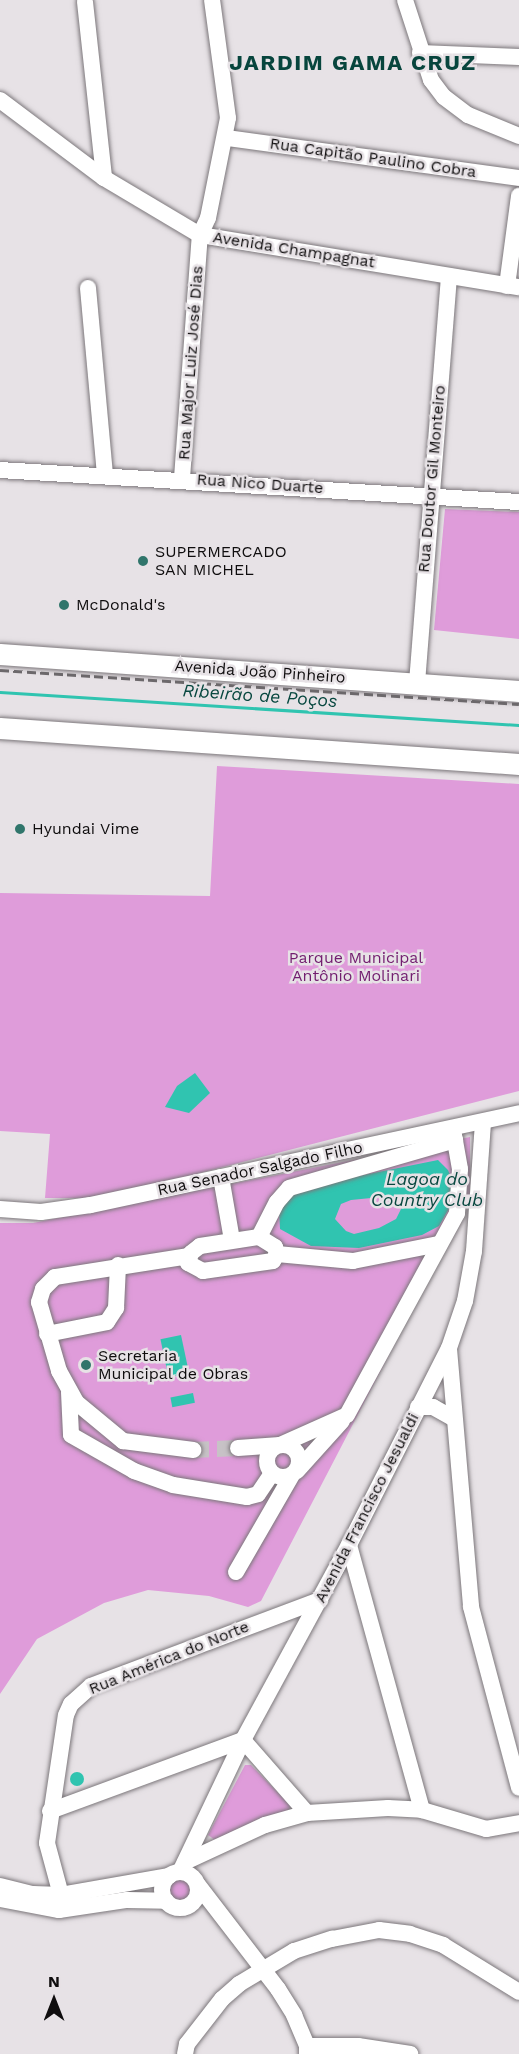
<!DOCTYPE html>
<html>
<head>
<meta charset="utf-8">
<style>
  body { margin:0 }
  #map { position:relative; width:519px; height:2054px; overflow:hidden; background:#e7e2e6; font-family:"Work Sans",sans-serif }
  div>[style] { position:absolute }
  .green>* { inset:0; background:#df9cda }
  .round { border-radius:50% }
  .water>* { inset:0; background:#30c4b0; transform-origin:0 0 }
  .stream>* { height:3px; margin:-1.5px; padding:0 1.5px; transform-origin:1.5px; border-radius:1.5px; background:#30c4b0 }
  .minor-tunnel>* { height:16px; margin-top:-8px; transform-origin:0; background:repeating-linear-gradient(90deg,#c7c2c6 0 16px,transparent 0 24px) }
  .roads { filter:drop-shadow(0 0 2px #7c777b) drop-shadow(0 0 2px #7c777b) }
  .minor>* { height:16px; margin:-8px; padding:0 8px; transform-origin:8px; border-radius:8px; background:#fff }
  .minor>.ring { margin:-8px; padding:0; box-sizing:content-box; background:none; border:16px solid #fff; border-radius:50% }
  .major>* { height:21px; margin:-10.5px; padding:0 10.5px; transform-origin:10.5px; border-radius:10.5px; background:#fff }
  .rail>* { height:3px; margin-top:-1.5px; transform-origin:0; background:repeating-linear-gradient(90deg,#6c686b 0 9px,transparent 0 13.5px) }
  .dots>* { width:16px; height:16px; translate:-50% -50%; box-sizing:border-box; border:3px solid #e7e2e6; border-radius:50% }
  span { translate:-50% -50%; white-space:nowrap; text-align:center; line-height:1.15; -webkit-text-stroke:5px #e7e2e6; paint-order:stroke }
  .street-label { font-size:16px; color:#0f0d0e }
  .poi-label { font-size:16px; color:#0f0d0e }
  .left { translate:0 -50%; text-align:left }
  .park-label { font-size:16px; color:#721d6f }
  .water-label { font-size:18px; color:#07473f; font-style:italic }
  .district-label { font-size:22px; color:#07453d; font-weight:700; letter-spacing:1.5px }
  .north { position:absolute; left:24px; top:1970px; width:60px; height:60px; -webkit-text-stroke:4px #e7e2e6; paint-order:stroke; rotate:0deg; font-size:16px; font-weight:700; line-height:24px; text-align:center; color:#0f0d0e }
  .north::after { content:''; display:block; margin:auto; width:21px; height:27px; background:#0f0d0e; clip-path:polygon(50% 0,100% 100%,50% 72%,0 100%) }
</style>
</head>
<body>
<div id="map">
  <div class="green">
    <i style="clip-path:polygon(445px 509px,519px 512px,519px 639px,434px 630px)"></i>
    <i style="clip-path:polygon(217px 766px,519px 784px,519px 1091px,161px 1183px,87px 1198px,45px 1198px,50px 1134px,0 1131px,0 893px,210px 896px)"></i>
    <i style="clip-path:polygon(470px 1137px,470px 1199px,261px 1601px,248px 1607px,209px 1596px,148px 1590px,104px 1603px,37px 1639px,0 1694px,0 1223px,33px 1223px)"></i>
    <i style="clip-path:polygon(245px 1765px,251px 1765px,291px 1806px,287px 1814px,215px 1840px,208px 1835px)"></i>
    <i class="round" style="left:168px;top:1878px;width:24px;height:24px"></i>
  </div>
  <div class="water">
    <i style="clip-path:polygon(195px 1073px,210px 1093px,189px 1113px,165px 1107px,177px 1086px)"></i>
    <i style="clip-path:polygon(evenodd,438px 1160px,448px 1170px,458px 1193px,439px 1226px,422px 1235px,359px 1248px,311px 1246px,280px 1229px,279px 1209px,294px 1189px,438px 1160px,391px 1196px,403px 1205px,396px 1219px,379px 1228px,354px 1234px,346px 1231px,335px 1219px,341px 1204px,351px 1200px,391px 1196px)"></i>
    <i style="left:181px;top:1335px;width:39px;height:21px;rotate:78deg"></i>
    <i style="left:193px;top:1393px;width:10px;height:23px;rotate:79deg"></i>
    <i class="round" style="left:70px;top:1772px;width:14px;height:14px"></i>
  </div>
  <div class="stream">
    <i style="left:0;top:692px;width:520px;rotate:3.64deg"></i>
  </div>
  <div class="minor-tunnel">
    <i style="left:193px;top:1450px;width:45px;rotate:-2.5deg"></i>
  </div>
  <div class="roads">
    <div class="minor">
      <i style="left:405px;top:0;width:84px;rotate:72deg"></i>
      <i style="left:431px;top:80px;width:21px;rotate:53deg"></i>
      <i style="left:444px;top:97px;width:30px;rotate:37deg"></i>
      <i style="left:468px;top:115px;width:55px;rotate:22.4deg"></i>
      <i style="left:85px;top:2px;width:177px;rotate:83.8deg"></i>
      <i style="left:420px;top:53px;width:99px;rotate:2.3deg"></i>
      <i style="left:0;top:100px;width:130px;rotate:36.9deg"></i>
      <i style="left:104px;top:178px;width:112px;rotate:30.7deg"></i>
      <i style="left:200px;top:235px;width:323px;rotate:9.3deg"></i>
      <i style="left:227px;top:138px;width:295px;rotate:7.8deg"></i>
      <i style="left:507px;top:286px;width:91px;rotate:-82.4deg"></i>
      <i style="left:88px;top:288px;width:188px;rotate:84.8deg"></i>
      <i style="left:0;top:470px;width:520px;rotate:3.53deg"></i>
      <i style="left:182px;top:478px;width:244px;rotate:-85.8deg"></i>
      <i style="left:200px;top:235px;width:19px;rotate:-65deg"></i>
      <i style="left:208px;top:218px;width:102px;rotate:-78.7deg"></i>
      <i style="left:228px;top:118px;width:119px;rotate:-97.7deg"></i>
      <i style="left:417px;top:683px;width:408px;rotate:-85.5deg"></i>
      <i style="left:221px;top:1177px;width:64px;rotate:80.1deg"></i>
      <i style="left:0;top:1209px;width:41px;rotate:4.2deg"></i>
      <i style="left:41px;top:1212px;width:50px;rotate:-8deg"></i>
      <i style="left:91px;top:1205px;width:438px;rotate:-12.1deg"></i>
      <i style="left:259px;top:1237px;width:19px;rotate:32deg"></i>
      <i style="left:275px;top:1247px;width:7px;rotate:74deg"></i>
      <i style="left:277px;top:1254px;width:8px;rotate:120deg"></i>
      <i style="left:273px;top:1261px;width:71px;rotate:171.9deg"></i>
      <i style="left:203px;top:1271px;width:17px;rotate:-152deg"></i>
      <i style="left:188px;top:1263px;width:10px;rotate:-73deg"></i>
      <i style="left:191px;top:1253px;width:11px;rotate:-38deg"></i>
      <i style="left:200px;top:1246px;width:60px;rotate:-8.7deg"></i>
      <i style="left:259px;top:1237px;width:39px;rotate:-63deg"></i>
      <i style="left:277px;top:1202px;width:18px;rotate:-49deg"></i>
      <i style="left:289px;top:1188px;width:173px;rotate:-16.1deg"></i>
      <i style="left:277px;top:1254px;width:76px;rotate:5.3deg"></i>
      <i style="left:353px;top:1261px;width:88px;rotate:-11.2deg"></i>
      <i style="left:189px;top:1256px;width:136px;rotate:171.1deg"></i>
      <i style="left:55px;top:1277px;width:17px;rotate:135deg"></i>
      <i style="left:43px;top:1289px;width:14px;rotate:107deg"></i>
      <i style="left:39px;top:1302px;width:72px;rotate:73.8deg"></i>
      <i style="left:59px;top:1371px;width:37px;rotate:61deg"></i>
      <i style="left:77px;top:1403px;width:60px;rotate:39.6deg"></i>
      <i style="left:123px;top:1441px;width:71px;rotate:7.3deg"></i>
      <i style="left:47px;top:1334px;width:61px;rotate:-11.3deg"></i>
      <i style="left:107px;top:1322px;width:17px;rotate:-57deg"></i>
      <i style="left:116px;top:1308px;width:43px;rotate:-87.3deg"></i>
      <i style="left:449px;top:1349px;width:259px;rotate:85.1deg"></i>
      <i style="left:471px;top:1607px;width:187px;rotate:75.1deg"></i>
      <i style="left:69px;top:1392px;width:43px;rotate:87.3deg"></i>
      <i style="left:71px;top:1435px;width:73px;rotate:29.7deg"></i>
      <i style="left:134px;top:1471px;width:41px;rotate:19.7deg"></i>
      <i style="left:173px;top:1485px;width:75px;rotate:9.2deg"></i>
      <i style="left:247px;top:1497px;width:11px;rotate:-15deg"></i>
      <i style="left:258px;top:1494px;width:25px;rotate:-56deg"></i>
      <i style="left:418px;top:1407px;width:15px"></i>
      <i style="left:433px;top:1407px;width:23px;rotate:29deg"></i>
      <i class="ring" style="left:267px;top:1445px;width:16px;height:16px"></i>
      <i style="left:238px;top:1448px;width:42px;rotate:-4.1deg"></i>
      <i style="left:280px;top:1445px;width:73px;rotate:-24.1deg"></i>
      <i style="left:347px;top:1415px;width:230px;rotate:-61.4deg"></i>
      <i style="left:457px;top:1213px;width:44px;rotate:-86.1deg"></i>
      <i style="left:460px;top:1169px;width:40px;rotate:-100deg"></i>
      <i style="left:297px;top:1471px;width:67px;rotate:-48deg"></i>
      <i style="left:349px;top:1545px;width:275px;rotate:74.6deg"></i>
      <i style="left:236px;top:1572px;width:112px;rotate:-60deg"></i>
      <i style="left:50px;top:1811px;width:206px;rotate:-20.2deg"></i>
      <i style="left:243px;top:1740px;width:97px;rotate:48.8deg"></i>
      <i style="left:185px;top:1862px;width:88px;rotate:-24.8deg"></i>
      <i style="left:265px;top:1825px;width:44px;rotate:-15.9deg"></i>
      <i style="left:307px;top:1813px;width:81px;rotate:-3.5deg"></i>
      <i style="left:388px;top:1808px;width:34px;rotate:3deg"></i>
      <i style="left:422px;top:1810px;width:67px;rotate:16.5deg"></i>
      <i style="left:486px;top:1829px;width:34px;rotate:-10deg"></i>
      <i style="left:180px;top:1872px;width:146px;rotate:-64.5deg"></i>
      <i style="left:243px;top:1740px;width:222px;rotate:-61.5deg"></i>
      <i style="left:349px;top:1545px;width:221px;rotate:-63.1deg"></i>
      <i style="left:449px;top:1348px;width:50px;rotate:-71.2deg"></i>
      <i style="left:465px;top:1301px;width:51px;rotate:-79.8deg"></i>
      <i style="left:474px;top:1251px;width:129px;rotate:-86deg"></i>
      <i class="ring" style="left:162px;top:1872px;width:20px;height:20px"></i>
      <i style="left:198px;top:1885px;width:131px;rotate:52.4deg"></i>
      <i style="left:278px;top:1989px;width:31px;rotate:58deg"></i>
      <i style="left:294px;top:2015px;width:34px;rotate:67deg"></i>
      <i style="left:307px;top:2046px;width:8px;rotate:90deg"></i>
      <i style="left:0;top:1886px;width:34px;rotate:14deg"></i>
      <i style="left:33px;top:1894px;width:28px;rotate:2deg"></i>
      <i style="left:61px;top:1895px;width:110px;rotate:-10deg"></i>
      <i style="left:61px;top:1895px;width:54px;rotate:-105.1deg"></i>
      <i style="left:47px;top:1843px;width:129px;rotate:-81.6deg"></i>
      <i style="left:66px;top:1715px;width:12px;rotate:-66deg"></i>
      <i style="left:71px;top:1704px;width:27px;rotate:-42deg"></i>
      <i style="left:91px;top:1686px;width:245px;rotate:-20.6deg"></i>
      <i style="left:0;top:1899px;width:60px;rotate:10.6deg"></i>
      <i style="left:59px;top:1910px;width:69px;rotate:-8.4deg"></i>
      <i style="left:127px;top:1900px;width:39px;rotate:1deg"></i>
      <i style="left:307px;top:2046px;width:51px"></i>
      <i style="left:358px;top:2046px;width:53px;rotate:8.7deg"></i>
      <i style="left:185px;top:2054px;width:10px;rotate:-79deg"></i>
      <i style="left:187px;top:2044px;width:57px;rotate:-52.1deg"></i>
      <i style="left:222px;top:1999px;width:23px;rotate:-41deg"></i>
      <i style="left:239px;top:1984px;width:64px;rotate:-31deg"></i>
      <i style="left:294px;top:1951px;width:40px;rotate:-18deg"></i>
      <i style="left:332px;top:1939px;width:48px;rotate:-10.8deg"></i>
      <i style="left:379px;top:1930px;width:31px;rotate:7deg"></i>
      <i style="left:410px;top:1934px;width:35px;rotate:18deg"></i>
      <i style="left:443px;top:1945px;width:89px;rotate:31.7deg"></i>
    </div>
    <div class="major">
      <i style="left:0;top:654px;width:520px;rotate:4.08deg"></i>
      <i style="left:0;top:728px;width:520px;rotate:3.97deg"></i>
    </div>
  </div>
  <div class="rail">
    <i style="left:0;top:670px;width:520px;rotate:3.75deg"></i>
  </div>
  <div class="dots">
    <i style="left:143px;top:561px;background:#30756b"></i>
    <i style="left:64px;top:605px;background:#30756b"></i>
    <i style="left:20px;top:829px;background:#30756b"></i>
    <i style="left:86px;top:1365px;background:#30756b"></i>
  </div>
  <div class="street-label">
    <span style="left:373px;top:158px;rotate:8deg">Rua Capitão Paulino Cobra</span>
    <span style="left:294px;top:250px;rotate:9deg">Avenida Champagnat</span>
    <span style="left:191px;top:363px;rotate:-86deg">Rua Major Luiz José Dias</span>
    <span style="left:432px;top:479px;rotate:-85deg">Rua Doutor Gil Monteiro</span>
    <span style="left:260px;top:484px;rotate:4deg">Rua Nico Duarte</span>
    <span style="left:260px;top:672px;rotate:4deg">Avenida João Pinheiro</span>
    <span style="left:260px;top:1169px;rotate:-12deg">Rua Senador Salgado Filho</span>
    <span style="left:367px;top:1508px;rotate:-63deg">Avenida Francisco Jesualdi</span>
    <span style="left:169px;top:1658px;rotate:-22deg">Rua América do Norte</span>
  </div>
  <div class="poi-label">
    <span class="left" style="left:155px;top:561px">SUPERMERCADO<br>SAN MICHEL</span>
    <span class="left" style="left:76px;top:605px">McDonald's</span>
    <span class="left" style="left:32px;top:829px">Hyundai Vime</span>
    <span class="left" style="left:98px;top:1365px">Secretaria<br>Municipal de Obras</span>
  </div>
  <div class="park-label">
    <span style="left:356px;top:967px">Parque Municipal<br>Antônio Molinari</span>
  </div>
  <div class="water-label">
    <span style="left:260px;top:696px;rotate:4deg">Ribeirão de Poços</span>
    <span style="left:427px;top:1190px">Lagoa do<br>Country Club</span>
  </div>
  <div class="district-label">
    <span style="left:353px;top:63px">JARDIM GAMA CRUZ</span>
  </div>
  <div class="north">N</div>
</div>
</body>
</html>
